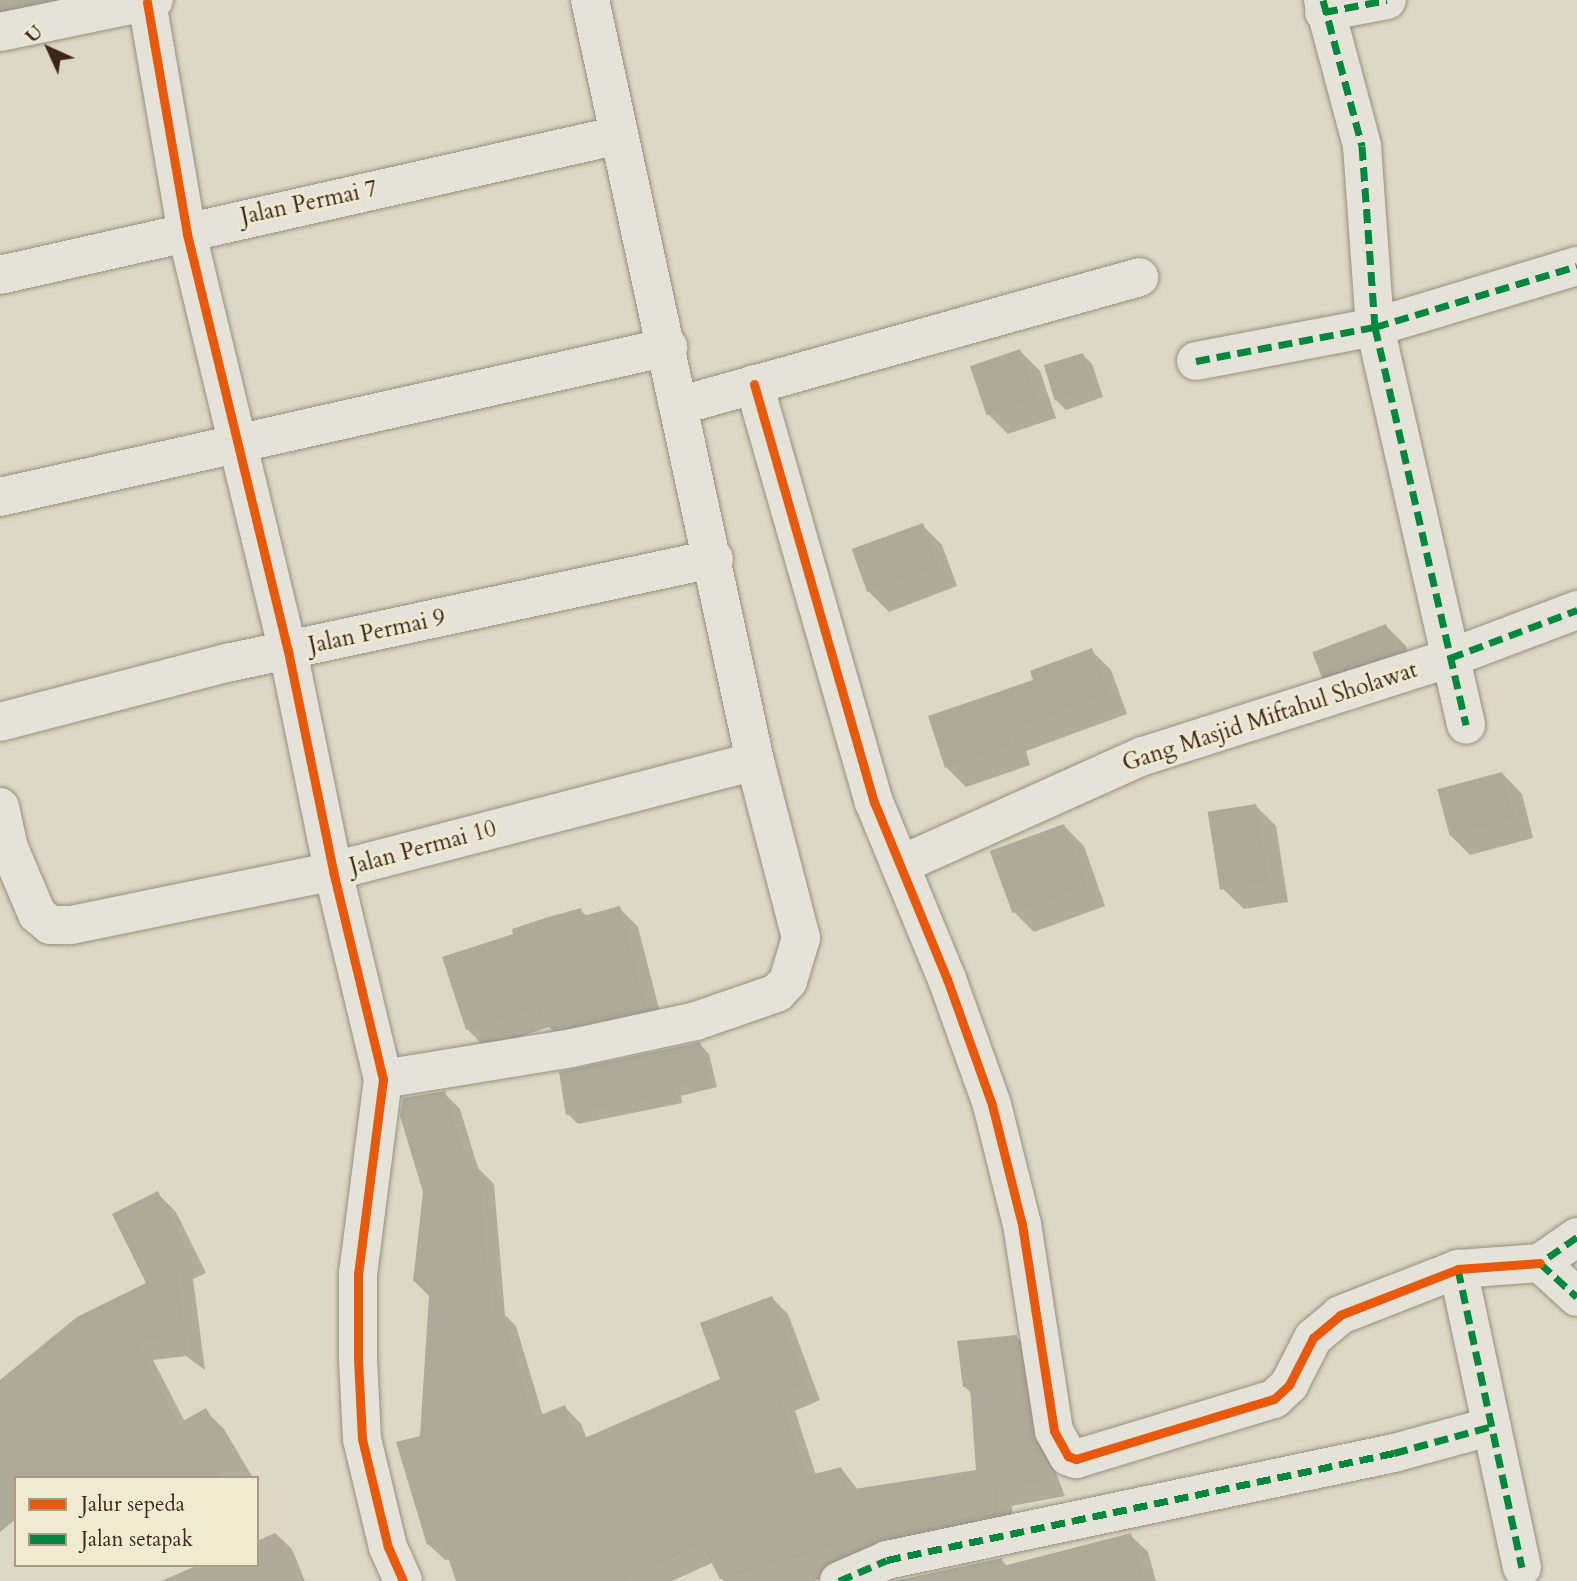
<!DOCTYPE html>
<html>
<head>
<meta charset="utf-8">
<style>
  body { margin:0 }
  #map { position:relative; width:1577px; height:1581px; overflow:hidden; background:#ddd8c3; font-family:Cardo,serif }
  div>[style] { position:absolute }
  .shadow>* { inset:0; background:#0003 }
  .building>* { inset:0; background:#aea99a; transform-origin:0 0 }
  .roads { filter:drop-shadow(0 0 2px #958f82) drop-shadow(0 0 2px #958f82) }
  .street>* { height:38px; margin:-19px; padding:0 19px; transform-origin:19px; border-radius:19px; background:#e5e2d7 }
  .quiet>* { height:7px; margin-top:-3.5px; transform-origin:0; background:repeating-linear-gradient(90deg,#00873e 0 14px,transparent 0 21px) }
  .cycleway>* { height:9px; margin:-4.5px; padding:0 4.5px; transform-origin:4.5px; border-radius:4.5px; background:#e8590c }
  span { translate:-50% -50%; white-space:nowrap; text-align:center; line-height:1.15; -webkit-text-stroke:5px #f0ead1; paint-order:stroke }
  .street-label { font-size:23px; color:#3c2618 }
  .legend { position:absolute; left:14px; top:1476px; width:245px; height:91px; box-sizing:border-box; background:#f0ead1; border:2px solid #a89c87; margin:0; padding:9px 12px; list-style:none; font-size:21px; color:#3c2618 }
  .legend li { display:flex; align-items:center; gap:14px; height:35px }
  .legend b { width:35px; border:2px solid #a89c87 }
  .north { position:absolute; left:14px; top:14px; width:70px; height:70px; -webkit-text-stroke:5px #f0ead1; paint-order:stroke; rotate:315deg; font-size:19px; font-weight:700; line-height:28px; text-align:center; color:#3c2618 }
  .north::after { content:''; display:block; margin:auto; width:24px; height:32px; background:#3c2618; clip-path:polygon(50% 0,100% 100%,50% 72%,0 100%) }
</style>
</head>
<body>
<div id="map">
  <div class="shadow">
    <i style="clip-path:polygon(0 0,57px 0,58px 2px,0 16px)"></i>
    <i style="clip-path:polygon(1020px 351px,1040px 371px,1056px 418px,1008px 434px,988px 414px)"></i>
    <i style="clip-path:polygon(1083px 355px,1092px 364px,1103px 397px,1066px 410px,1056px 400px)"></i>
    <i style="clip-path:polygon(922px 525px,942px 545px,957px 586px,889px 612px,869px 592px)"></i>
    <i style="clip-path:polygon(1386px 626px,1406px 646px,1415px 672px,1343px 695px,1323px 675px)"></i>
    <i style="clip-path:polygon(1091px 650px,1111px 670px,1127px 714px,1026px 751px,1030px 765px,966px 787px,946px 767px,1035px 681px)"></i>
    <i style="clip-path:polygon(1502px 773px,1522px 794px,1533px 838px,1470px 855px,1450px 835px,1439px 790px)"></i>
    <i style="clip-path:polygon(1256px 806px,1276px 826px,1288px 902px,1244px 909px,1223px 889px)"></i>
    <i style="clip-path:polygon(1064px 826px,1084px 846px,1105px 906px,1034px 932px,1014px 912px)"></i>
    <i style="clip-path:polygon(619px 908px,638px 927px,664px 1028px,560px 1038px,549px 1027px,486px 1048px,467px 1029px,515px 935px,580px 910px,587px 916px)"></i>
    <i style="clip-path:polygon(700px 1044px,709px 1054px,717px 1087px,681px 1096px,682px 1103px,578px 1124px,568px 1114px)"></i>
    <i style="clip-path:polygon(444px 1093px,460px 1109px,478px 1168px,494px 1184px,505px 1315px,516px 1326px,543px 1416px,565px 1407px,581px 1424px,587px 1439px,722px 1380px,772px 1298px,788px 1314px,820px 1400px,795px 1411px,816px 1475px,841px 1468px,858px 1490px,978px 1472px,973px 1395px,964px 1386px,1016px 1337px,1033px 1353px,1048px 1452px,1065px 1496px,1012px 1506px,1014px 1530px,899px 1554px,814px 1581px,723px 1581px,714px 1562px,672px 1581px,458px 1581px,450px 1559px,445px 1560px,428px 1544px,421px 1438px,431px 1298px,414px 1281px)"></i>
    <i style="clip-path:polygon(157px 1193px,176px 1212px,206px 1273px,193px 1279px,205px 1370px,186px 1356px,153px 1360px,185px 1422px,205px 1410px,224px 1429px,253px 1478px,16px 1478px,16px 1519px,0 1532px,0 1383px,149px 1284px)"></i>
    <i style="clip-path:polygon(275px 1533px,292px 1549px,305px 1581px,161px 1581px,198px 1565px,257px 1565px,257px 1541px)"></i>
    <i style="clip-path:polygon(1130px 1535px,1148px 1552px,1156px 1581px,951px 1581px,1002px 1560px,1008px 1567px)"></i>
  </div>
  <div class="building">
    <i style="left:1020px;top:349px;width:52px;height:53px;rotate:71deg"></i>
    <i style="left:1083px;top:353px;width:37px;height:41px;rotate:73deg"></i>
    <i style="left:923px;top:523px;width:46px;height:76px;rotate:70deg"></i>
    <i style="left:1386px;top:624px;width:30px;height:79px;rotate:69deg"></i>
    <i style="clip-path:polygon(1092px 648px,1108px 694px,1007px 731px,1012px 745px,945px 768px,928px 716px,1033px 680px,1030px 671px)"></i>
    <i style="left:1502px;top:772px;width:48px;height:67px;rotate:75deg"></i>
    <i style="left:1256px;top:804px;width:79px;height:49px;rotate:81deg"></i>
    <i style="left:1064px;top:824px;width:66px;height:79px;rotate:70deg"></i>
    <i style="clip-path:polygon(620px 906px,646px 1009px,552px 1029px,550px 1017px,540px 1020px,536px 1008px,466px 1030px,442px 957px,513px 934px,512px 929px,545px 918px,581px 908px,583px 916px)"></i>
    <i style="clip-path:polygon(700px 1042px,709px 1078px,672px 1087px,674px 1094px,566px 1115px,559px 1072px)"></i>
    <i style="clip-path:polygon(445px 1091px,467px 1167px,478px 1166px,491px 1311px,501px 1308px,533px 1418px,565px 1405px,578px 1441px,720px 1379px,700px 1323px,772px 1296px,805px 1384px,780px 1395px,807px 1476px,841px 1467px,848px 1490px,976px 1470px,970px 1386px,963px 1387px,957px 1341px,1017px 1335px,1032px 1434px,1050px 1480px,997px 1490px,999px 1514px,882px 1539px,836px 1559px,832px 1547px,720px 1579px,702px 1544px,621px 1581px,456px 1581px,442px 1540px,427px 1545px,396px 1442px,420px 1436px,430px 1280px,413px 1282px,423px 1192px,400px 1116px,403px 1098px)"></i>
    <i style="clip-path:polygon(158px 1191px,188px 1253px,175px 1259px,187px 1351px,180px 1353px,173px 1337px,136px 1342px,178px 1424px,206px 1408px,239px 1463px,214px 1478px,0 1478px,0 1380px,77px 1317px,146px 1283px,112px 1214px)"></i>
    <i style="clip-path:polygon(1131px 1533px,1145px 1581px,894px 1581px,1002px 1558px,1003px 1566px)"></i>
  </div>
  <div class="roads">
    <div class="street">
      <i style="left:1323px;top:0;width:151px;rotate:75deg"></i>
      <i style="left:1362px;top:146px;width:181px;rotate:85.9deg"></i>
      <i style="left:1375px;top:327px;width:408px;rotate:77.1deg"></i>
      <i style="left:147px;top:2px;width:235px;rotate:80.2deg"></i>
      <i style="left:187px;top:234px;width:429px;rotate:76.4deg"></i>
      <i style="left:288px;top:651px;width:225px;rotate:78.4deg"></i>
      <i style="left:333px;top:871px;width:214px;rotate:76.5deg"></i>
      <i style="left:383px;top:1079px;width:196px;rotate:97.3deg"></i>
      <i style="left:358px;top:1273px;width:85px;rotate:90deg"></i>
      <i style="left:358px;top:1358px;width:81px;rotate:87.2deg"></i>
      <i style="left:362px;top:1439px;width:111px;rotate:76.5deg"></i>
      <i style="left:388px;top:1547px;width:37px;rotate:66deg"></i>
      <i style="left:1324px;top:12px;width:64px;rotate:-10.8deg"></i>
      <i style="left:0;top:32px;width:157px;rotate:-11.7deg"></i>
      <i style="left:0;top:275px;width:635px;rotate:-12.74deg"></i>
      <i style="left:1196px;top:361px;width:182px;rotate:-10.8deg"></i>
      <i style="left:1375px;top:327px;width:211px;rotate:-16.8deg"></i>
      <i style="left:754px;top:384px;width:435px;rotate:74deg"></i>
      <i style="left:874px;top:802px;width:191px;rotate:67.6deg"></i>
      <i style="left:947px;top:979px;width:134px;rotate:70.3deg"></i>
      <i style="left:992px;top:1105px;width:123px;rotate:75.9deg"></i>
      <i style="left:1022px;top:1224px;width:209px;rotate:81.2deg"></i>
      <i style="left:1054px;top:1431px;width:29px;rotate:61deg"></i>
      <i style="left:1068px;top:1456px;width:9px;rotate:21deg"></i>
      <i style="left:1076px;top:1459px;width:207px;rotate:-16.9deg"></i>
      <i style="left:1274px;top:1399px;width:21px;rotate:-43deg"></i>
      <i style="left:1289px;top:1385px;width:53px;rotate:-62.9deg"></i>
      <i style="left:1313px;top:1338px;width:35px;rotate:-40deg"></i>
      <i style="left:1340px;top:1315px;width:127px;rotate:-21.3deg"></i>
      <i style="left:1458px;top:1269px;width:82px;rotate:-4.2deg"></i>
      <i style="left:678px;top:406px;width:479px;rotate:-15.6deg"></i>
      <i style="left:0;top:497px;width:685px;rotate:-12.66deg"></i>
      <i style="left:0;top:722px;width:235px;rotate:-14.6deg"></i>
      <i style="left:227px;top:663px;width:498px;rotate:-12.1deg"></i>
      <i style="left:0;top:807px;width:42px;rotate:77.6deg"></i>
      <i style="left:9px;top:848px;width:72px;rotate:67deg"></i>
      <i style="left:37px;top:914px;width:17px;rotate:40deg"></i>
      <i style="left:50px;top:925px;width:21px"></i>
      <i style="left:71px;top:925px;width:268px;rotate:-11.6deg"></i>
      <i style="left:333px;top:871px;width:436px;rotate:-14.6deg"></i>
      <i style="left:900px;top:865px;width:266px;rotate:-24.2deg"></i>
      <i style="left:1143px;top:756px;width:322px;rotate:-17.7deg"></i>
      <i style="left:1450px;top:658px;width:136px;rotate:-20.7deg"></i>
      <i style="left:383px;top:1079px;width:192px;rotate:-9.3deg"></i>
      <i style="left:572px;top:1048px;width:127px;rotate:-12.3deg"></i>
      <i style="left:696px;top:1021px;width:86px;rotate:-19.1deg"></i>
      <i style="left:777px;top:993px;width:16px;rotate:-47deg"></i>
      <i style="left:788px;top:981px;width:45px;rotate:-73.2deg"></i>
      <i style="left:801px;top:938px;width:183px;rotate:-104.6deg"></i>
      <i style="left:755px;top:761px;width:779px;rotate:-102.23deg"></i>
      <i style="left:1577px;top:1237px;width:45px;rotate:144.9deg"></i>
      <i style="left:1540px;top:1263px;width:50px;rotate:42.6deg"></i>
      <i style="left:1458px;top:1269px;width:305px;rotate:77.9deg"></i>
      <i style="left:839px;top:1581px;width:52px;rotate:-23.6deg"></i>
      <i style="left:887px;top:1560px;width:518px;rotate:-11.92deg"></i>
      <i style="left:1394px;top:1453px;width:98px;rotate:-15.3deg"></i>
    </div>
  </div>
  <div class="quiet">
    <i style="left:1323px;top:0;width:151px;rotate:75deg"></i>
    <i style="left:1362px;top:146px;width:181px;rotate:85.9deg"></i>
    <i style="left:1375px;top:327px;width:408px;rotate:77.1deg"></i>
    <i style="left:1324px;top:12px;width:64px;rotate:-10.8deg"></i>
    <i style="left:1196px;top:361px;width:182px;rotate:-10.8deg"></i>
    <i style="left:1375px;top:327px;width:211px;rotate:-16.8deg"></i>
    <i style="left:1450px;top:658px;width:136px;rotate:-20.7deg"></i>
    <i style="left:1577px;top:1237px;width:45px;rotate:144.9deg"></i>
    <i style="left:1540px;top:1263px;width:50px;rotate:42.6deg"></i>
    <i style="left:1458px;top:1269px;width:305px;rotate:77.9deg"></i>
    <i style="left:839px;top:1581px;width:52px;rotate:-23.6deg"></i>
    <i style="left:887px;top:1560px;width:518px;rotate:-11.92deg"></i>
    <i style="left:1394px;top:1453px;width:98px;rotate:-15.3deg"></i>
  </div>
  <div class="cycleway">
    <i style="left:147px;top:2px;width:235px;rotate:80.2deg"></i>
    <i style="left:187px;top:234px;width:429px;rotate:76.4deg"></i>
    <i style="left:288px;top:651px;width:225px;rotate:78.4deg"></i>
    <i style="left:333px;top:871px;width:214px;rotate:76.5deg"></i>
    <i style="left:383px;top:1079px;width:196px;rotate:97.3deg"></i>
    <i style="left:358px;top:1273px;width:85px;rotate:90deg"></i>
    <i style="left:358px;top:1358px;width:81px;rotate:87.2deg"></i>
    <i style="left:362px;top:1439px;width:111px;rotate:76.5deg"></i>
    <i style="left:388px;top:1547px;width:37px;rotate:66deg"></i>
    <i style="left:754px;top:384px;width:435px;rotate:74deg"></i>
    <i style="left:874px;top:802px;width:191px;rotate:67.6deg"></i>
    <i style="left:947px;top:979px;width:134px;rotate:70.3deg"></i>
    <i style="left:992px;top:1105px;width:123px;rotate:75.9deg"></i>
    <i style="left:1022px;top:1224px;width:209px;rotate:81.2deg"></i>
    <i style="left:1054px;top:1431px;width:29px;rotate:61deg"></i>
    <i style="left:1068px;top:1456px;width:9px;rotate:21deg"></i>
    <i style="left:1076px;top:1459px;width:207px;rotate:-16.9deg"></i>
    <i style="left:1274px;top:1399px;width:21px;rotate:-43deg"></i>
    <i style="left:1289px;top:1385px;width:53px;rotate:-62.9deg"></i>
    <i style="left:1313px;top:1338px;width:35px;rotate:-40deg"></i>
    <i style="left:1340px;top:1315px;width:127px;rotate:-21.3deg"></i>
    <i style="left:1458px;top:1269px;width:82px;rotate:-4.2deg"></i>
  </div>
  <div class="street-label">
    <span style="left:309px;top:203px;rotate:-12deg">Jalan Permai 7</span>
    <span style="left:377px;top:632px;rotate:-12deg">Jalan Permai 9</span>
    <span style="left:1270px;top:717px;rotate:-18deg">Gang Masjid Miftahul Sholawat</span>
    <span style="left:423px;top:848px;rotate:-15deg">Jalan Permai 10</span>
  </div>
  <ul class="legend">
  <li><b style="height:9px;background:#e8590c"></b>Jalur sepeda</li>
  <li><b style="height:9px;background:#00873e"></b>Jalan setapak</li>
  </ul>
  <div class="north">U</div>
</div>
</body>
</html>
